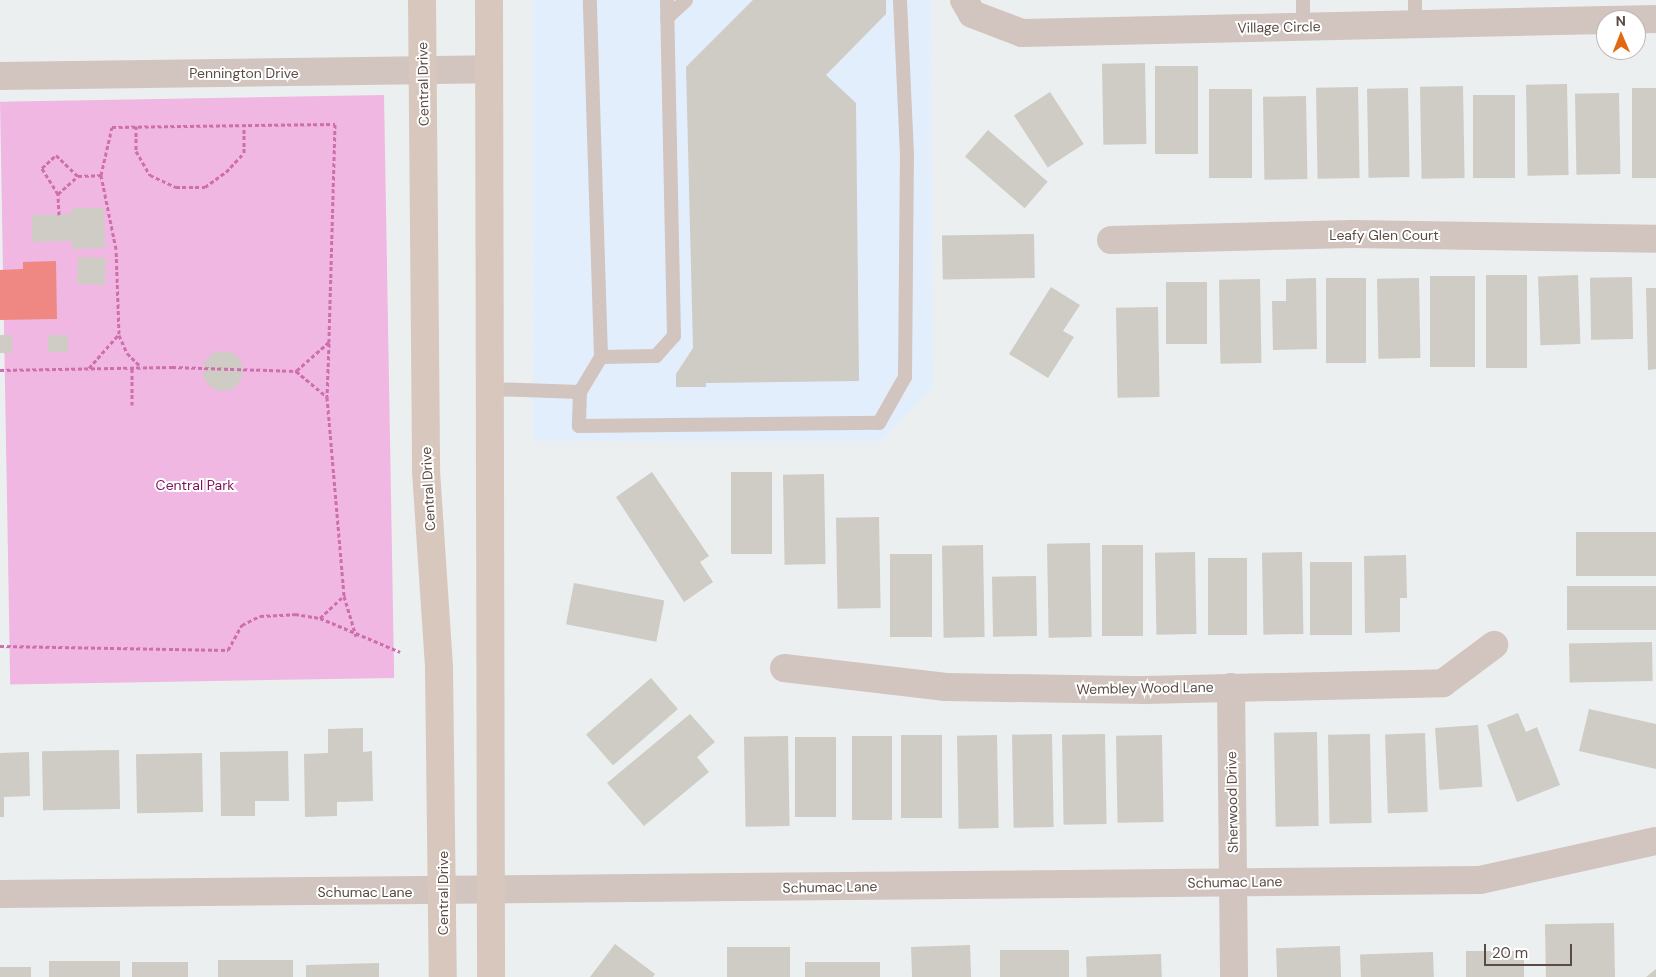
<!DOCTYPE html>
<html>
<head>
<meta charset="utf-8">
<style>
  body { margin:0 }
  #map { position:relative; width:1656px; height:977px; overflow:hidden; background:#ecefef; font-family:"DM Sans",sans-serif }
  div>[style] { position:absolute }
  .commercial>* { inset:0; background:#e3eefc }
  .green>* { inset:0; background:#f0b7e3; transform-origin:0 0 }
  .water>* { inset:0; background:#ef8882 }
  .building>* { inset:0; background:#cfcbc5; transform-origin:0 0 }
  .round { border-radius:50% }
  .path>* { height:3px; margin-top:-1.5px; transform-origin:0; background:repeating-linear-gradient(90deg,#cf6eac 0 4px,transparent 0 6.5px) }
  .service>* { height:14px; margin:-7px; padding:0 7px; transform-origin:7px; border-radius:7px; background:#d2c4be }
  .minor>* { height:28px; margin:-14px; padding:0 14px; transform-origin:14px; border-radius:14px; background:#d2c4be }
  .tertiary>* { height:28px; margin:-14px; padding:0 14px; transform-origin:14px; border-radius:14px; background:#d2c4be }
  .secondary>* { height:28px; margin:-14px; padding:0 14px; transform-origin:14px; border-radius:14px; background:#d7c7bd }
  span { translate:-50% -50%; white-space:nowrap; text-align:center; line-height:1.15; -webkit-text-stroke:4px #fff; paint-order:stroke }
  .street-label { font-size:14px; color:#5a4b44 }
  .park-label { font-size:14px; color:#7d1358 }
  .north { position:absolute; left:1596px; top:10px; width:50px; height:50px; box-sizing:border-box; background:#fff; border:1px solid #bdb7b4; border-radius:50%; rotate:359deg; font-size:14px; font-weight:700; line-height:20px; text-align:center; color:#5a4b44 }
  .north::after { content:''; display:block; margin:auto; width:18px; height:22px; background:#e36812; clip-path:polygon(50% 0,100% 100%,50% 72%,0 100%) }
  .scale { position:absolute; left:1484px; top:944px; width:88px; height:22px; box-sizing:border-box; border:2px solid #5a4b44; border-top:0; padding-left:6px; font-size:15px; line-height:18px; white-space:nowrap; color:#5a4b44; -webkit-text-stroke:4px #fff; paint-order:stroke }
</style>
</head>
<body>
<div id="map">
  <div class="commercial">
    <i style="clip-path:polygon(532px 0,931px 0,933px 388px,881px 441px,533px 441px)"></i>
  </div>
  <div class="green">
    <i style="left:384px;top:95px;width:583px;height:384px;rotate:89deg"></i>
  </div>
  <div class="water">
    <i style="clip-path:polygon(56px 261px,57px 319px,0 320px,0 270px,23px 269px,23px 262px)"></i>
  </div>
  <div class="building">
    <i style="clip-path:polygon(753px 0,886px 0,886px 14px,826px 75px,856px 103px,859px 381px,706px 383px,706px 387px,676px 387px,676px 374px,693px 348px,686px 67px)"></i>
    <i style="left:1145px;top:63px;width:81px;height:43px;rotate:89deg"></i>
    <i style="left:1155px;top:66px;width:43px;height:88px"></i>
    <i style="left:1567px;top:84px;width:91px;height:41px;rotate:89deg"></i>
    <i style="left:1463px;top:86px;width:92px;height:43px;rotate:89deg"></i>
    <i style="left:1358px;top:87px;width:91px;height:42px;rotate:89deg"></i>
    <i style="left:1408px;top:88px;width:89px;height:41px;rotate:89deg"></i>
    <i style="left:1632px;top:88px;width:24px;height:90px"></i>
    <i style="left:1209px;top:89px;width:43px;height:89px"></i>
    <i style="left:1050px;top:92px;width:62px;height:43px;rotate:57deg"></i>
    <i style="left:1619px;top:93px;width:81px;height:44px;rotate:89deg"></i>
    <i style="left:1473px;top:95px;width:42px;height:83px"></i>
    <i style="left:1306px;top:96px;width:83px;height:43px;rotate:89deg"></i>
    <i style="left:988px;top:130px;width:79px;height:35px;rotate:41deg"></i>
    <i style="clip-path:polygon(72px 208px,104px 208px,105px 248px,72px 249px,72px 241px,32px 242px,32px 215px,72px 214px)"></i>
    <i style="left:1034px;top:234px;width:44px;height:92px;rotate:89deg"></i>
    <i style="left:78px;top:257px;width:28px;height:27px;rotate:2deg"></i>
    <i style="left:1486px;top:275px;width:41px;height:93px"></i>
    <i style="left:1578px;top:275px;width:69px;height:40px;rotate:88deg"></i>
    <i style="left:1430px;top:276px;width:45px;height:91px"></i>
    <i style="left:1632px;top:277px;width:62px;height:42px;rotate:89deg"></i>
    <i style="clip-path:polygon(1316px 278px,1317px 349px,1273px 350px,1272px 301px,1286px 301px,1286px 279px)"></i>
    <i style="left:1326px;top:278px;width:40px;height:85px"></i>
    <i style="left:1419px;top:278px;width:80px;height:42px;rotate:89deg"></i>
    <i style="left:1260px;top:279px;width:84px;height:41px;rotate:89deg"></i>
    <i style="left:1166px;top:282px;width:41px;height:62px"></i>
    <i style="clip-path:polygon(1051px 287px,1080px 305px,1063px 331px,1074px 337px,1048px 378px,1009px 354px)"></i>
    <i style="clip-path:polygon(1646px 288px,1656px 288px,1656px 369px,1648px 370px)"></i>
    <i style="left:1158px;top:307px;width:90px;height:42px;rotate:89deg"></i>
    <i style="left:0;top:335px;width:12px;height:18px"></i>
    <i style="left:48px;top:335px;width:20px;height:17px"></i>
    <i class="round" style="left:203px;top:351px;width:40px;height:40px"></i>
    <i style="clip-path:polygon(652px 472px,709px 556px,700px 562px,713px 582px,684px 602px,616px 497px)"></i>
    <i style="left:731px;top:472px;width:41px;height:82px"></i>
    <i style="left:824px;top:474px;width:90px;height:41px;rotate:89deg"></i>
    <i style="left:879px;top:517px;width:91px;height:43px;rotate:89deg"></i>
    <i style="left:1656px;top:532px;width:44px;height:80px;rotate:90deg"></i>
    <i style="left:1090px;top:543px;width:94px;height:43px;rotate:89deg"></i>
    <i style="left:983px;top:545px;width:92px;height:41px;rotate:89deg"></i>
    <i style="left:1102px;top:545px;width:41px;height:91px"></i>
    <i style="left:1195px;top:552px;width:82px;height:40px;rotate:89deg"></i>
    <i style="left:1302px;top:552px;width:82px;height:40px;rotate:89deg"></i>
    <i style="left:890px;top:554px;width:42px;height:83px"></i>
    <i style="clip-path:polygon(1406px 555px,1407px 598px,1400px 598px,1400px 632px,1365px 633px,1364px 556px)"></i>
    <i style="left:1208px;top:558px;width:39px;height:77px"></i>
    <i style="left:1310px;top:562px;width:42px;height:73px"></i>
    <i style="left:1036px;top:576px;width:60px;height:44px;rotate:89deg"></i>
    <i style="left:574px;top:583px;width:92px;height:42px;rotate:11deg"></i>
    <i style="left:1656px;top:586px;width:44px;height:89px;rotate:90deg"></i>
    <i style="left:1652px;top:642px;width:39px;height:83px;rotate:89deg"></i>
    <i style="left:651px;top:678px;width:41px;height:86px;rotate:49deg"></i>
    <i style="clip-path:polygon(1589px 709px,1656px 724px,1656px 769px,1579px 751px)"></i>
    <i style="clip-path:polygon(1518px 713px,1526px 732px,1537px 727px,1560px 785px,1517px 802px,1487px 725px)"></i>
    <i style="clip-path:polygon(690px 714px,715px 742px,697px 757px,709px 772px,644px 826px,607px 783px)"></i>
    <i style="left:1478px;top:725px;width:62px;height:43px;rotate:86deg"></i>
    <i style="clip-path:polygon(363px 728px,363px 752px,372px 751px,373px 801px,337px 802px,337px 816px,305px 817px,304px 754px,328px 753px,328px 729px)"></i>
    <i style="left:1317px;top:732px;width:94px;height:43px;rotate:89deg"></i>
    <i style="left:1425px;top:733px;width:79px;height:40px;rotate:88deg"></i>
    <i style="left:1052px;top:734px;width:93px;height:40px;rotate:89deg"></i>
    <i style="left:1105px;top:734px;width:90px;height:43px;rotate:89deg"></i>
    <i style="left:1370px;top:734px;width:89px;height:42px;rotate:89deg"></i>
    <i style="left:901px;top:735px;width:41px;height:83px"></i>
    <i style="left:997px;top:735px;width:93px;height:40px;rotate:89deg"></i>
    <i style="left:1162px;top:735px;width:87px;height:46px;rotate:89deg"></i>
    <i style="left:788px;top:736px;width:90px;height:44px;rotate:89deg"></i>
    <i style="left:852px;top:736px;width:40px;height:84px"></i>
    <i style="left:795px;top:737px;width:41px;height:80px"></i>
    <i style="left:119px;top:750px;width:59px;height:77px;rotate:89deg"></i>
    <i style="clip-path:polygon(288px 751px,289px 801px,255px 801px,255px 816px,221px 816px,220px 752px)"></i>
    <i style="clip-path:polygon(29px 752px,30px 796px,4px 797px,4px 817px,0 817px,0 753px)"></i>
    <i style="left:202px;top:753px;width:59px;height:66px;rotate:89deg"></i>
    <i style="left:1614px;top:923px;width:54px;height:69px;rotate:89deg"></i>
    <i style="clip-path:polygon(615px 944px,655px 974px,653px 977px,590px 977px)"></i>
    <i style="left:970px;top:945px;width:32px;height:59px;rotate:88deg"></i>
    <i style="left:1340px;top:946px;width:31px;height:64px;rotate:88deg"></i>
    <i style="left:790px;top:947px;width:30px;height:63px;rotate:90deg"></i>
    <i style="left:1069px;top:950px;width:27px;height:69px;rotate:90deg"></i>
    <i style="left:1524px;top:951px;width:26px;height:58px;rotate:90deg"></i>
    <i style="left:1433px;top:952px;width:25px;height:73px;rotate:88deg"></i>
    <i style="left:1161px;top:954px;width:23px;height:75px;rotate:88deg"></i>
    <i style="left:293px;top:960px;width:17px;height:75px;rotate:90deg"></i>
    <i style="left:120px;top:961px;width:16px;height:71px;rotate:90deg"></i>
    <i style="left:188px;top:962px;width:15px;height:56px;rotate:90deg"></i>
    <i style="left:880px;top:962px;width:15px;height:75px;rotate:90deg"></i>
    <i style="clip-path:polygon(379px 963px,379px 977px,306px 977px,306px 965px)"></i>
    <i style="left:31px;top:967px;width:10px;height:31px;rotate:90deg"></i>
    <i style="clip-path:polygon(1656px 969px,1656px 977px,1646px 977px)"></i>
  </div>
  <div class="path">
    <i style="left:136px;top:126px;width:25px;rotate:90deg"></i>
    <i style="left:136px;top:151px;width:28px;rotate:60deg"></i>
    <i style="left:150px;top:175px;width:29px;rotate:25deg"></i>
    <i style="left:176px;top:187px;width:29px"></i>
    <i style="left:205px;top:187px;width:26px;rotate:-36deg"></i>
    <i style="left:226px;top:172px;width:26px;rotate:-47deg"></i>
    <i style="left:244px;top:153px;width:27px;rotate:-90deg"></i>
    <i style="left:58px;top:194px;width:31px;rotate:-122deg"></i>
    <i style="left:42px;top:168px;width:19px;rotate:-43deg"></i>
    <i style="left:56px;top:155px;width:30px;rotate:44deg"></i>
    <i style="left:59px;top:215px;width:21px;rotate:-93deg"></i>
    <i style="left:58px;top:194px;width:27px;rotate:-42deg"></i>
    <i style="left:78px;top:176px;width:23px;rotate:-2deg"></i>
    <i style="left:119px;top:335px;width:20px;rotate:66deg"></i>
    <i style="left:127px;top:353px;width:20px;rotate:45deg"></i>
    <i style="left:329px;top:343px;width:54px;rotate:92.1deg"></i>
    <i style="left:327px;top:397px;width:200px;rotate:85.1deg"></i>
    <i style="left:344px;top:596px;width:42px;rotate:73.3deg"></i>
    <i style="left:89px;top:368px;width:45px;rotate:-48.6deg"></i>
    <i style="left:119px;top:334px;width:85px;rotate:-92deg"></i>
    <i style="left:116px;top:249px;width:76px;rotate:-101.5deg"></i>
    <i style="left:101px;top:175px;width:49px;rotate:-77.1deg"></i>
    <i style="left:112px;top:127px;width:223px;rotate:-0.8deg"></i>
    <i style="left:335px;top:124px;width:218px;rotate:91.6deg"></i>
    <i style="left:329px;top:342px;width:44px;rotate:138.7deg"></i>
    <i style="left:0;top:370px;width:172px;rotate:-1deg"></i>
    <i style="left:172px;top:367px;width:124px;rotate:1.8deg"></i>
    <i style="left:296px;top:371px;width:40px;rotate:40deg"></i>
    <i style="left:132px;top:405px;width:38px;rotate:-90deg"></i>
    <i style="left:320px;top:618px;width:33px;rotate:-43deg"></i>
    <i style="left:0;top:646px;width:228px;rotate:1deg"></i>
    <i style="left:228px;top:650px;width:29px;rotate:-61deg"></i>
    <i style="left:242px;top:625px;width:20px;rotate:-27deg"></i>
    <i style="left:260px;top:616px;width:35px;rotate:-3deg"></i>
    <i style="left:295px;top:614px;width:25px;rotate:9deg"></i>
    <i style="left:320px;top:618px;width:87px;rotate:23deg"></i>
  </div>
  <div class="service">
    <i style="left:1415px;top:0;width:24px;rotate:90deg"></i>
    <i style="left:667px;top:18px;width:26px;rotate:-43deg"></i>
    <i style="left:1303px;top:27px;width:27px;rotate:-90deg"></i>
    <i style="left:601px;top:357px;width:55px;rotate:-1deg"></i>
    <i style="left:656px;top:356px;width:27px;rotate:-48deg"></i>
    <i style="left:674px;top:336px;width:336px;rotate:-91.2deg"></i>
    <i style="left:490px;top:389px;width:90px;rotate:1.9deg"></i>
    <i style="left:580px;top:392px;width:41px;rotate:-59deg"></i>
    <i style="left:601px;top:357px;width:357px;rotate:-91.8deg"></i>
    <i style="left:580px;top:392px;width:34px;rotate:92deg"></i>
    <i style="left:579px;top:426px;width:300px;rotate:-0.6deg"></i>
    <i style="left:879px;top:423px;width:53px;rotate:-60.5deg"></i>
    <i style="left:905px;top:377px;width:222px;rotate:-89.5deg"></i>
    <i style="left:907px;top:155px;width:155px;rotate:-92.6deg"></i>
  </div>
  <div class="minor">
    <i style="left:964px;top:0;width:16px;rotate:60deg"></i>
    <i style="left:972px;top:14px;width:53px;rotate:20.8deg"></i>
    <i style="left:1022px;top:33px;width:584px;rotate:-1.28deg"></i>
    <i style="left:1609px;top:20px;width:47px;rotate:-1.2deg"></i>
    <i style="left:0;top:76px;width:489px;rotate:-0.8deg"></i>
    <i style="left:1111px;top:240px;width:242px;rotate:-1.4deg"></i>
    <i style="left:1353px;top:234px;width:303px;rotate:0.9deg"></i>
    <i style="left:784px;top:668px;width:163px;rotate:6.7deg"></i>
    <i style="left:946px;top:687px;width:199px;rotate:0.9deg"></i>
    <i style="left:1145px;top:690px;width:298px;rotate:-1.3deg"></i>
    <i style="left:1443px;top:683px;width:64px;rotate:-36.7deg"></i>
    <i style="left:1231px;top:687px;width:290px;rotate:89.4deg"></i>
  </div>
  <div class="tertiary">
    <i style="left:0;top:894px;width:1480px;rotate:-0.54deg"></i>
    <i style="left:1480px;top:880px;width:180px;rotate:-12.5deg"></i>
  </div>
  <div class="secondary">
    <i style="left:422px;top:0;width:471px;rotate:89.5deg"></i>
    <i style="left:426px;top:471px;width:197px;rotate:86.2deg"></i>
    <i style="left:439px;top:668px;width:309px;rotate:89.3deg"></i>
    <i style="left:489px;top:0;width:977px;rotate:89.88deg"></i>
  </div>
  <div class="street-label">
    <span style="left:1279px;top:27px;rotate:-1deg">Village Circle</span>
    <span style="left:244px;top:73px">Pennington Drive</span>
    <span style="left:423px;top:84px;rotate:-91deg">Central Drive</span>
    <span style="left:1384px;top:235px">Leafy Glen Court</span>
    <span style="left:428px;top:489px;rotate:-93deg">Central Drive</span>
    <span style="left:1145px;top:688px;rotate:-1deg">Wembley Wood Lane</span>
    <span style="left:1232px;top:802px;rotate:-91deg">Sherwood Drive</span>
    <span style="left:1235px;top:882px;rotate:-1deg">Schumac Lane</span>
    <span style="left:830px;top:887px;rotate:-1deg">Schumac Lane</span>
    <span style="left:365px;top:892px">Schumac Lane</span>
    <span style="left:443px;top:893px;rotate:-90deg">Central Drive</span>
  </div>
  <div class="park-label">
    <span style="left:195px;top:485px">Central Park</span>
  </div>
  <div class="north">N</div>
  <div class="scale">20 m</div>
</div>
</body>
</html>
